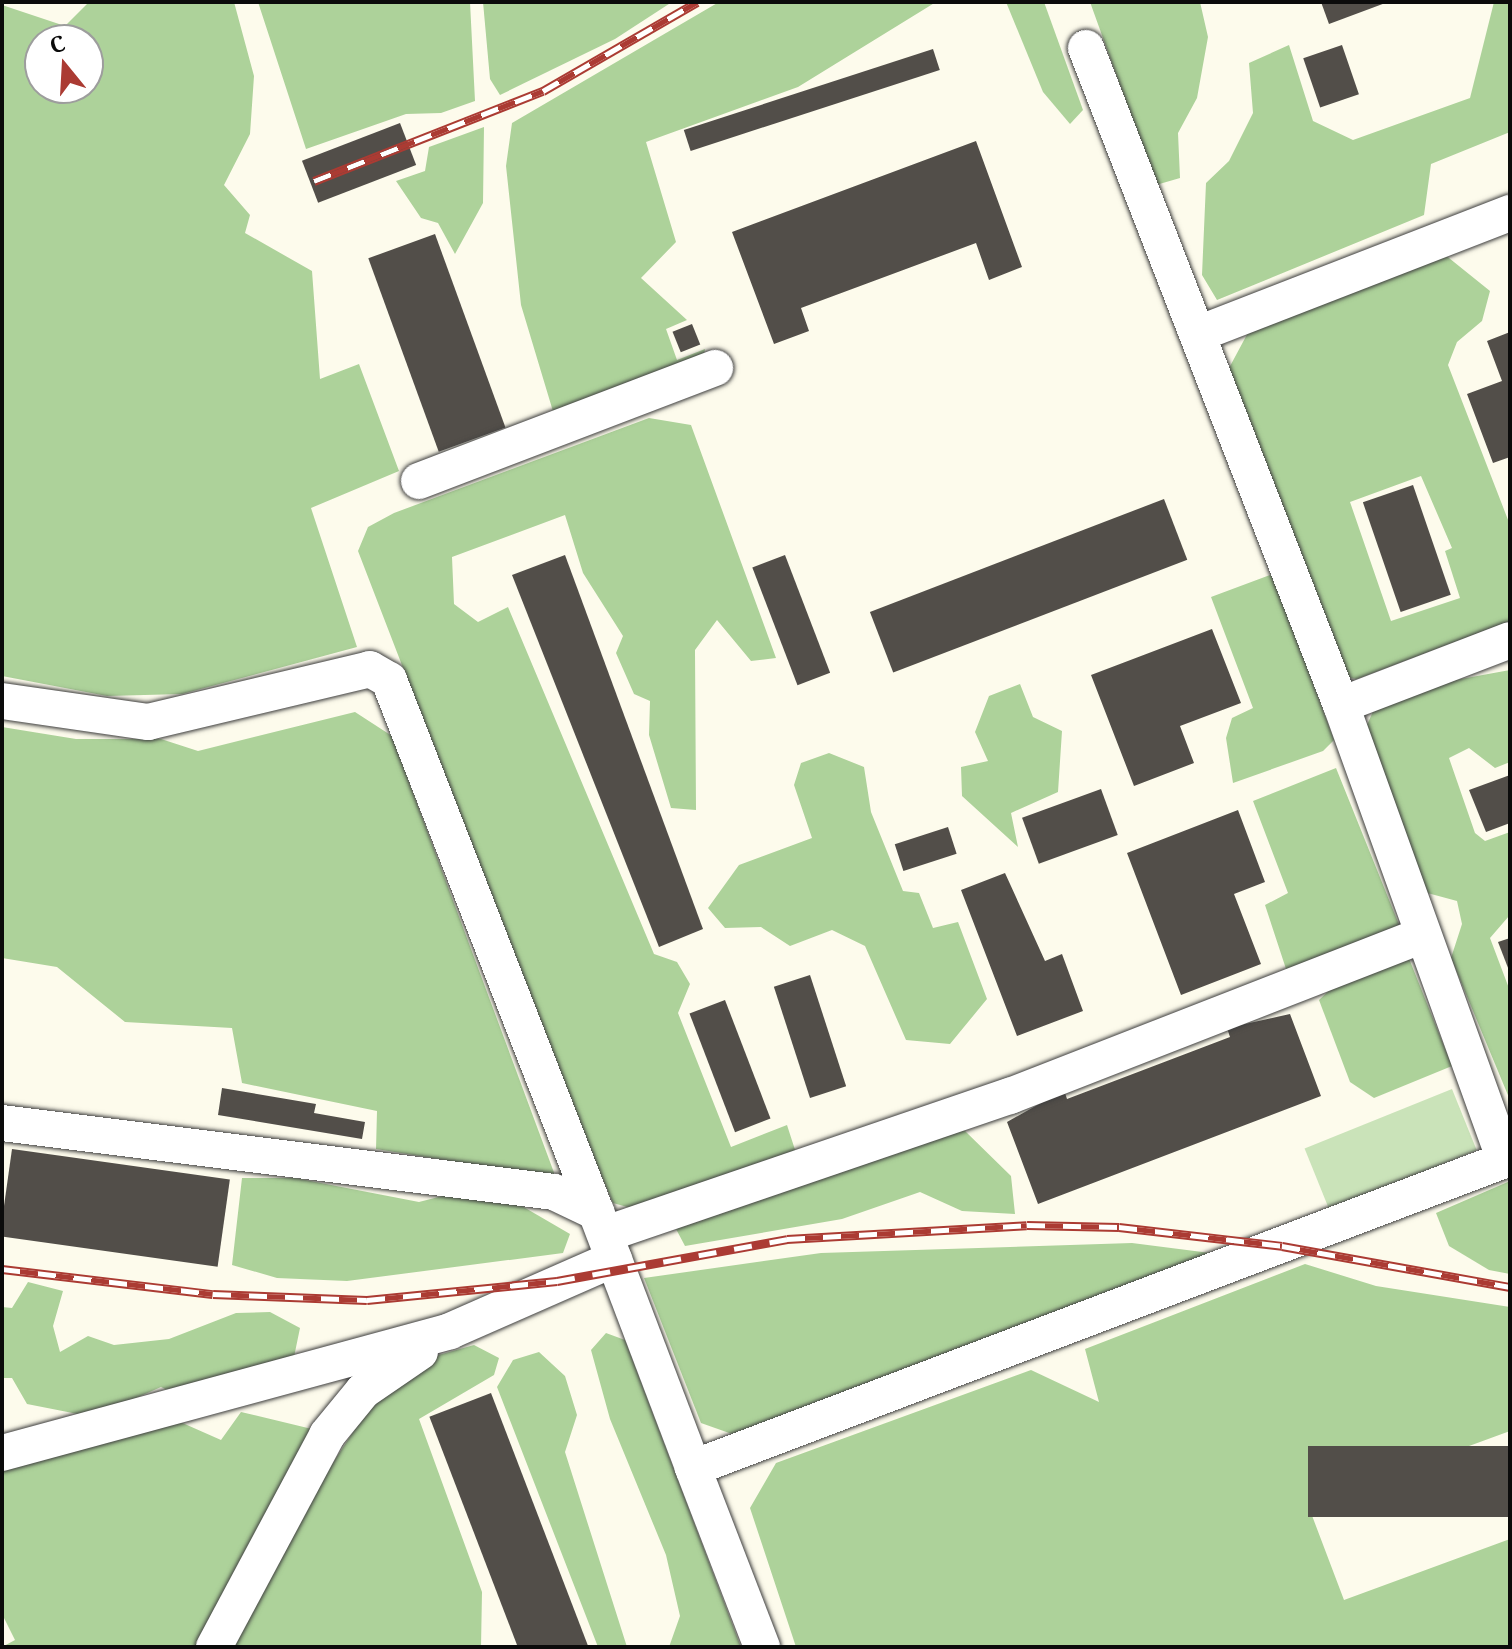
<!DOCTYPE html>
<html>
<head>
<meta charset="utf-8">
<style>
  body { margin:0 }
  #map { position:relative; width:1512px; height:1649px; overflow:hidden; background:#fdfbec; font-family:"Noto Serif",serif }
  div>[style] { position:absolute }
  .green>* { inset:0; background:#cae3b9; transform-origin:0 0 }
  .forest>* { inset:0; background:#add29a }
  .building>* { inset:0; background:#524e49; transform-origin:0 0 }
  .roads { filter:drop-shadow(0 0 2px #3e3e3e) drop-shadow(0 0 2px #3e3e3e) }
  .minor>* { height:36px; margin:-18px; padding:0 18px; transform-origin:18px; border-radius:18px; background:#fff }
  .rail>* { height:9px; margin-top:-4.5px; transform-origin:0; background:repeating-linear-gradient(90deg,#fff 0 18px,#ab3b33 0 36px); box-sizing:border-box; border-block:2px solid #ab3b33 }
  span { translate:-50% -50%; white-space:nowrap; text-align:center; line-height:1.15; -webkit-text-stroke:8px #fff; paint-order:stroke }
  .frame { position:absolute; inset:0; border:4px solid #0b0b0b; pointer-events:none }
  .north { position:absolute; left:24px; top:24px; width:80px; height:80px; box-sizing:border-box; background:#fff; border:2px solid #9d9d9d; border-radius:50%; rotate:342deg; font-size:22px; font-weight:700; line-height:32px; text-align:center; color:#0b0b0b }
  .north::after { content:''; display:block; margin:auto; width:28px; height:36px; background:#ab3b33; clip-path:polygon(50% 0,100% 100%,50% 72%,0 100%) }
</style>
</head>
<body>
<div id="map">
  <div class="green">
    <i style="left:1452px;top:1089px;width:66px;height:159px;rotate:68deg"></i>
  </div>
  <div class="forest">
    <i style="clip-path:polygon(evenodd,89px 2px,234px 2px,254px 76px,250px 134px,224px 185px,250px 215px,245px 233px,312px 271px,320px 379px,359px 364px,399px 471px,311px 508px,357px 647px,182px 694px,107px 696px,2px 676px,2px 5px,65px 26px,89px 2px,40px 40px,88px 40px,88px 88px,40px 88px,40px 40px)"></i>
    <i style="clip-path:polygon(258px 2px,470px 2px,475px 101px,441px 113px,406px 114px,306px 149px)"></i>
    <i style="clip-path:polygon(483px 2px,672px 2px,615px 39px,500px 95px,490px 79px)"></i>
    <i style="clip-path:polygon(719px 2px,936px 2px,798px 87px,646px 142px,676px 242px,641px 278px,687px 320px,666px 329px,677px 360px,705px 349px,702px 367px,555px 418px,521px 305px,506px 166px,512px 123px)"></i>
    <i style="clip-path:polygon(1006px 2px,1044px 2px,1083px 110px,1070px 124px,1043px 92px)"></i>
    <i style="clip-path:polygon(1090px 2px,1200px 2px,1208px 37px,1197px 98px,1178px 133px,1180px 178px,1156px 185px)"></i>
    <i style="clip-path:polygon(1494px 2px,1510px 2px,1510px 132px,1431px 164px,1424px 215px,1217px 300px,1202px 275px,1206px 183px,1229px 161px,1253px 113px,1249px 63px,1289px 45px,1313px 121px,1353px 140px,1470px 98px)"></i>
    <i style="clip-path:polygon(484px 127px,483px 203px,455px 254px,438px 223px,421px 218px,396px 181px,425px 171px,429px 147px)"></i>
    <i style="clip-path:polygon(evenodd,1444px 254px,1490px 291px,1482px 321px,1457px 342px,1448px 365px,1510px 525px,1510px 621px,1357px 679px,1342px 677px,1228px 370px,1251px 327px,1444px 254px,1421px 476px,1452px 548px,1445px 551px,1460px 598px,1391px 621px,1350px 502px,1421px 476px)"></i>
    <i style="clip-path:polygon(649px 418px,691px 425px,776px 658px,751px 661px,717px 620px,695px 650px,696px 810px,671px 808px,649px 735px,650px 701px,634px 694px,616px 653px,623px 636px,583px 573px,565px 515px,452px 557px,454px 604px,478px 622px,508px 607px,654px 954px,677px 962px,690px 984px,678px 1013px,731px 1147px,787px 1125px,797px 1156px,638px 1210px,613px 1203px,576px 1117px,358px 551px,368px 527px,394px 513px)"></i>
    <i style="clip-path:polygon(1273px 574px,1334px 740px,1323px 751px,1233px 783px,1226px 738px,1232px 718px,1253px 708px,1211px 597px)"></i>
    <i style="clip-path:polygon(1510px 670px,1510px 762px,1495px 768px,1469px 748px,1449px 758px,1475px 833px,1485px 841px,1510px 832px,1509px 916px,1490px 938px,1510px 991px,1510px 1100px,1451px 958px,1462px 924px,1457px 901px,1420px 891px,1363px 734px,1375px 707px,1439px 683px)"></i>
    <i style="clip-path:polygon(1020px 684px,1033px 717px,1062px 731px,1058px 792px,1011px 813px,1018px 847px,962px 796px,961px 767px,988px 761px,975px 732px,989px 696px)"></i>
    <i style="clip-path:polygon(355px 712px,392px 736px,556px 1178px,376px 1149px,377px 1111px,242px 1083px,232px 1028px,125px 1022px,57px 967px,2px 958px,2px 727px,76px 739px,161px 739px,198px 751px)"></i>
    <i style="clip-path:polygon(829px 753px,864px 767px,871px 812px,903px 891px,919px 893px,933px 928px,958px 922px,987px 999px,950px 1044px,906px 1040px,865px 946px,832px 930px,790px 946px,761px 927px,725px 928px,708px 908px,739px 865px,812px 838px,794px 785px,801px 763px)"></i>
    <i style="clip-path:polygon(1336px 768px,1402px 932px,1288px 975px,1265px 905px,1288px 893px,1253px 801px)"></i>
    <i style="clip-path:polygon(1408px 956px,1452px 1066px,1374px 1098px,1350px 1082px,1319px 1000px,1335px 985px)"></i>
    <i style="clip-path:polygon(964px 1130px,1011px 1176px,1015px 1214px,962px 1211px,920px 1192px,842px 1219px,685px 1246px,676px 1229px)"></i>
    <i style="clip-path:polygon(242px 1178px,295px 1178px,419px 1202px,454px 1193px,515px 1202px,570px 1234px,563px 1253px,347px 1281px,277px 1278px,232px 1265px)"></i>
    <i style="clip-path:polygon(1510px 1181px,1510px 1274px,1489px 1270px,1449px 1246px,1436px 1213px)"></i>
    <i style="clip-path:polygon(1132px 1243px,1218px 1254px,732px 1434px,701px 1423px,644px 1278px,821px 1253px)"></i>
    <i style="clip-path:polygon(1305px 1264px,1376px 1286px,1510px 1307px,1510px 1431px,1308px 1505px,1344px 1600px,1510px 1539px,1510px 1647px,796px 1647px,750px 1508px,776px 1463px,1031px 1370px,1099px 1402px,1085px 1349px)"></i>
    <i style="clip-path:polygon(28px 1282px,63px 1291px,53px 1326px,60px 1352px,88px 1336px,114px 1345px,169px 1339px,236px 1313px,270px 1312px,300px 1328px,294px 1357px,184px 1398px,161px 1387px,93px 1417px,27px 1404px,12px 1378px,2px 1378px,2px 1307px,12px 1308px)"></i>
    <i style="clip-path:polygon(606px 1333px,625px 1340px,741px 1647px,669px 1647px,680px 1616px,666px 1555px,610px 1419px,591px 1350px)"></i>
    <i style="clip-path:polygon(474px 1345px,499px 1358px,494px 1375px,419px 1419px,482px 1592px,481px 1647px,228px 1647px,302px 1510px,355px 1429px,390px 1386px,435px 1356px)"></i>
    <i style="clip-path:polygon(539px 1352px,565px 1376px,577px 1415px,565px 1452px,627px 1647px,598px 1647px,497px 1387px,513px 1360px)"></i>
    <i style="clip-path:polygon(241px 1412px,316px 1430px,200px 1647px,2px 1647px,15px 1640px,2px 1614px,2px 1469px,178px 1421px,221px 1440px)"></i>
  </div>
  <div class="building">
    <i style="clip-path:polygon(1321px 2px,1388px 2px,1329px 24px)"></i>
    <i style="left:1342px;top:45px;width:52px;height:41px;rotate:71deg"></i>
    <i style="left:933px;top:49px;width:22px;height:262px;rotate:72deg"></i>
    <i style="left:400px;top:123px;width:45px;height:105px;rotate:69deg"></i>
    <i style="clip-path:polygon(976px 141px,1022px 267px,989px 280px,976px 243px,801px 308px,809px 331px,774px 344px,732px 232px)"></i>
    <i style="left:435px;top:234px;width:206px;height:71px;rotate:70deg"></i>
    <i style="left:692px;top:324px;width:22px;height:21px;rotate:68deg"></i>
    <i style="clip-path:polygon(1510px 332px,1510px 457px,1493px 463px,1467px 394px,1502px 381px,1487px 341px)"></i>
    <i style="left:1413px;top:485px;width:116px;height:53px;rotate:71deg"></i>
    <i style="left:1164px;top:499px;width:65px;height:315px;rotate:69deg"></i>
    <i style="clip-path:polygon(565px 555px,703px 929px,659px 947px,512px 575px)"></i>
    <i style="left:785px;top:555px;width:126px;height:35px;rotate:69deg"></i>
    <i style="clip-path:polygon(1212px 629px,1241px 703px,1180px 726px,1194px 763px,1134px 786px,1091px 675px)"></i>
    <i style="clip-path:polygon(1510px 775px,1510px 823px,1486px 832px,1469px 790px)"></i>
    <i style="left:1101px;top:789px;width:49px;height:84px;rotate:70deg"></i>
    <i style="clip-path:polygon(1238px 810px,1265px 882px,1234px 894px,1261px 964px,1181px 995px,1127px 853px)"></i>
    <i style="left:948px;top:827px;width:28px;height:56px;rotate:72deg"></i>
    <i style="clip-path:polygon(1005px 873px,1045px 961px,1062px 954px,1083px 1011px,1017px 1036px,961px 890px)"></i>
    <i style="clip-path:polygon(1510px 938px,1510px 973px,1498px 942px)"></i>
    <i style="left:810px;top:975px;width:117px;height:38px;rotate:72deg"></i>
    <i style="left:725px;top:1000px;width:127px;height:38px;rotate:69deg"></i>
    <i style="clip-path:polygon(1290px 1014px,1321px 1096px,1038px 1204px,1007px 1122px,1064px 1090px,1067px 1099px,1230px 1037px,1227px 1028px)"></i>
    <i style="clip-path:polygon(222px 1088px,316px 1104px,314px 1113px,365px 1122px,362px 1139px,218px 1115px)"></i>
    <i style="left:12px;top:1149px;width:220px;height:88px;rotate:8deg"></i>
    <i style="left:491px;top:1393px;width:272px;height:66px;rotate:69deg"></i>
    <i style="left:1510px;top:1446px;width:71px;height:202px;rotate:90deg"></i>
  </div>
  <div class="roads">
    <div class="minor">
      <i style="left:1086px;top:48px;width:705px;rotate:68.79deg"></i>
      <i style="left:1341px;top:705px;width:484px;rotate:70.2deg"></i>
      <i style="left:1198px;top:334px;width:335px;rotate:-21.2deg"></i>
      <i style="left:419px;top:481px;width:317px;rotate:-20.9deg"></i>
      <i style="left:2px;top:701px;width:148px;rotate:8.2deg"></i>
      <i style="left:148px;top:722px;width:228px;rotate:-13.4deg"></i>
      <i style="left:370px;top:669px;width:22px;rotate:30deg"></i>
      <i style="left:389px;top:680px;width:571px;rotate:68.74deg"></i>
      <i style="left:1341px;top:705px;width:181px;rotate:-21deg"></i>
      <i style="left:2px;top:1123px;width:556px;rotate:7.13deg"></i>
      <i style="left:554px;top:1192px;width:47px;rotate:25.5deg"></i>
      <i style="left:596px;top:1212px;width:274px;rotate:69.2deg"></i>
      <i style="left:606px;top:1234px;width:427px;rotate:-18.9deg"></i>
      <i style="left:1010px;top:1096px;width:441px;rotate:-21.3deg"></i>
      <i style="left:2px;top:1453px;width:464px;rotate:-15.2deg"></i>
      <i style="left:450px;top:1331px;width:179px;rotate:-23.7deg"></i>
      <i style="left:214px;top:1647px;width:240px;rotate:-61.9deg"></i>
      <i style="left:327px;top:1435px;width:57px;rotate:-50.7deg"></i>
      <i style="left:363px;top:1391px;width:69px;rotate:-34.4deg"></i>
      <i style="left:762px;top:1647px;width:192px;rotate:-111.1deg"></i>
      <i style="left:693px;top:1468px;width:874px;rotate:-20.78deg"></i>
    </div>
  </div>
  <div class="rail">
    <i style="left:314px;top:181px;width:246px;rotate:-21.5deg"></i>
    <i style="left:543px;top:91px;width:178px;rotate:-30deg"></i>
    <i style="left:2px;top:1269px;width:212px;rotate:6.8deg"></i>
    <i style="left:213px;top:1294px;width:154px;rotate:2.2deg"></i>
    <i style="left:367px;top:1300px;width:191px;rotate:-5.7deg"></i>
    <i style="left:557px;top:1281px;width:234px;rotate:-10.3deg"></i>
    <i style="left:787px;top:1239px;width:240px;rotate:-3.3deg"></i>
    <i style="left:1027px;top:1225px;width:92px;rotate:1.2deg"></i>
    <i style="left:1119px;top:1227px;width:164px;rotate:6.6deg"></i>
    <i style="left:1282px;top:1246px;width:232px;rotate:10.2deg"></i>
  </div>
  <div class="frame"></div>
  <div class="north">С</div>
</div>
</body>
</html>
